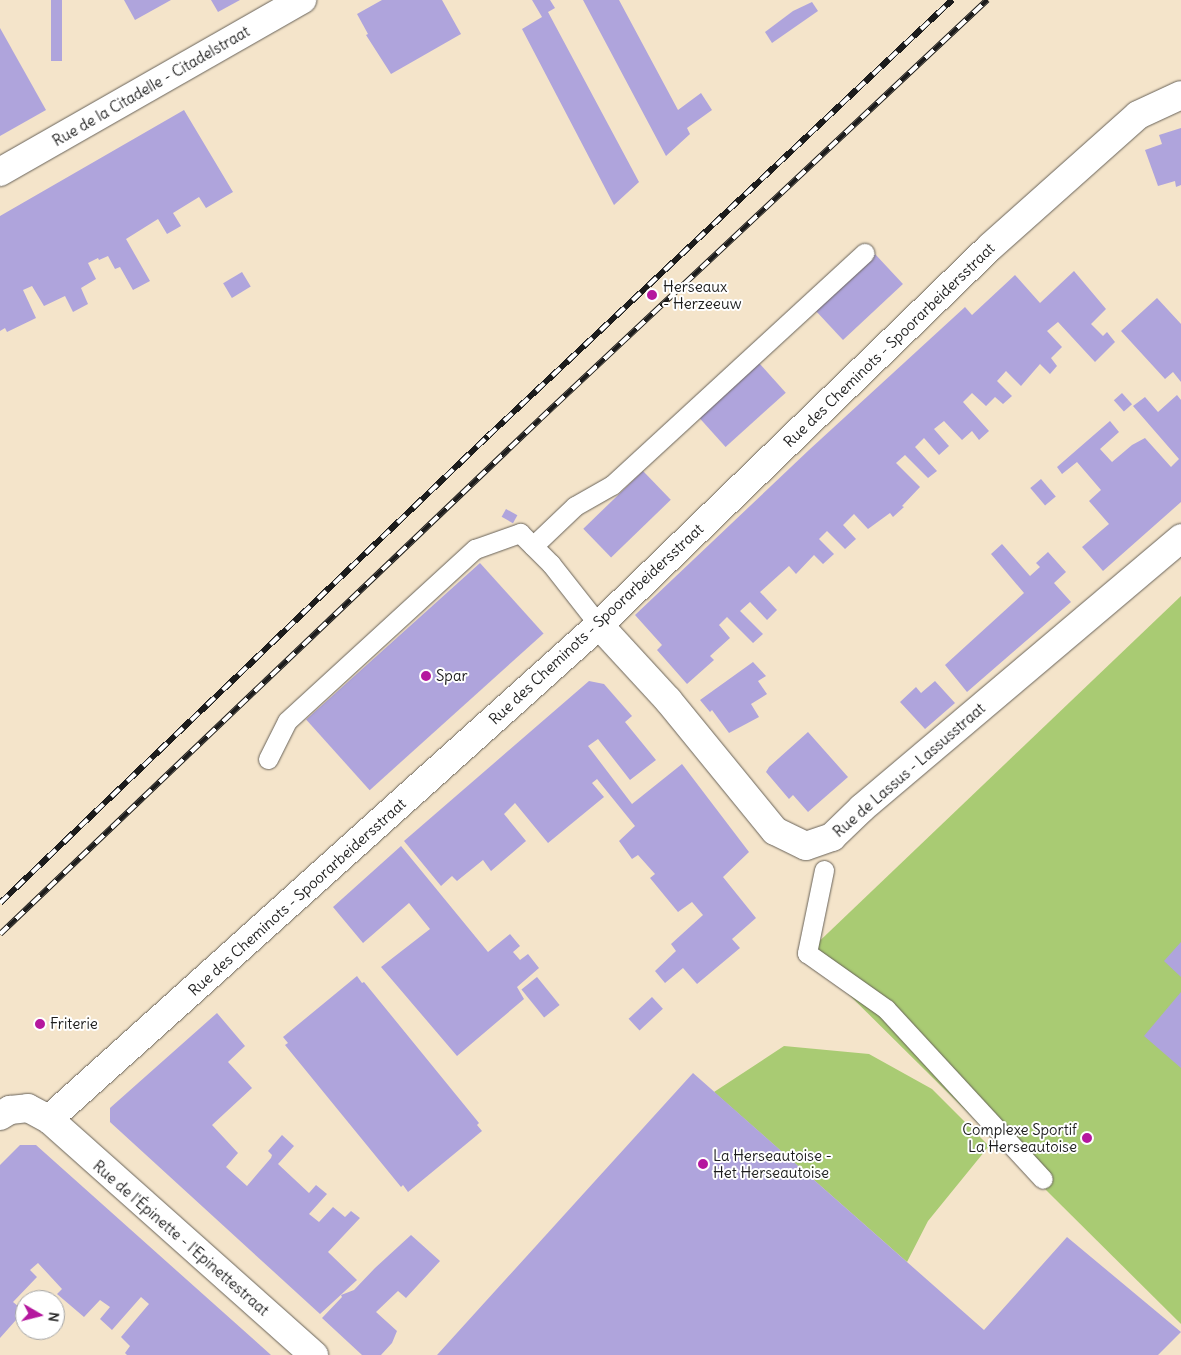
<!DOCTYPE html>
<html>
<head>
<meta charset="utf-8">
<style>
  body { margin:0 }
  #map { position:relative; width:1181px; height:1355px; overflow:hidden; background:#f4e4ca; font-family:Delius,sans-serif }
  div>[style] { position:absolute }
  .green>* { inset:0; background:#a9cb73 }
  .building>* { inset:0; background:#afa4dc; transform-origin:0 0 }
  .roads { filter:drop-shadow(0 0 1px #686259) drop-shadow(0 0 1px #686259) }
  .service>* { height:19px; margin:-9.5px; padding:0 9.5px; transform-origin:9.5px; border-radius:9.5px; background:#fff }
  .minor>* { height:28px; margin:-14px; padding:0 14px; transform-origin:14px; border-radius:14px; background:#fff }
  .tertiary>* { height:28px; margin:-14px; padding:0 14px; transform-origin:14px; border-radius:14px; background:#fff }
  .rail>* { height:5.5px; margin-top:-2.75px; transform-origin:0; background:repeating-linear-gradient(90deg,#fff 0 11px,#1c1c1c 0 22px); box-sizing:border-box; border-block:1px solid #1c1c1c }
  .dots>* { width:14px; height:14px; translate:-50% -50%; box-sizing:border-box; border:2px solid #fff; border-radius:50% }
  span { translate:-50% -50%; white-space:nowrap; text-align:center; line-height:1.15; -webkit-text-stroke:4px #fff; paint-order:stroke }
  .street-label { font-size:15px; color:#1c1c1c }
  .poi-label { font-size:15px; color:#1c1c1c }
  .left { translate:0 -50%; text-align:left }
  .right { translate:-100% -50%; text-align:right }
  .north { position:absolute; left:15px; top:1290px; width:50px; height:50px; box-sizing:border-box; background:#fff; border:1px solid #a4a4a4; border-radius:50%; rotate:98deg; font-size:14px; font-weight:700; line-height:20px; text-align:center; color:#1c1c1c }
  .north::after { content:''; display:block; margin:auto; width:18px; height:22px; background:#b5179e; clip-path:polygon(50% 0,100% 100%,50% 72%,0 100%) }
</style>
</head>
<body>
<div id="map">
  <div class="green">
    <i style="clip-path:polygon(1181px 596px,1181px 1324px,807px 953px)"></i>
    <i style="clip-path:polygon(784px 1046px,869px 1054px,932px 1089px,989px 1146px,928px 1221px,907px 1262px,714px 1092px)"></i>
  </div>
  <div class="building">
    <i style="left:51px;top:0;width:11px;height:61px"></i>
    <i style="clip-path:polygon(124px 0,171px 0,135px 20px)"></i>
    <i style="clip-path:polygon(211px 0,240px 0,218px 12px)"></i>
    <i style="clip-path:polygon(382px 0,442px 0,461px 34px,391px 74px,366px 35px,368px 34px,357px 14px)"></i>
    <i style="clip-path:polygon(532px 0,550px 0,555px 8px,548px 12px,639px 182px,614px 205px,522px 29px,542px 17px)"></i>
    <i style="clip-path:polygon(583px 0,619px 0,678px 110px,701px 93px,712px 110px,687px 128px,690px 134px,666px 156px)"></i>
    <i style="clip-path:polygon(812px 2px,818px 11px,772px 43px,765px 32px,793px 11px)"></i>
    <i style="clip-path:polygon(0 28px,46px 110px,0 136px)"></i>
    <i style="clip-path:polygon(184px 110px,233px 192px,206px 208px,199px 197px,173px 213px,181px 226px,167px 234px,158px 219px,126px 239px,150px 281px,133px 290px,120px 267px,115px 269px,108px 256px,99px 260px,98px 258px,88px 263px,96px 279px,81px 288px,88px 304px,73px 312px,65px 296px,44px 306px,32px 286px,23px 290px,36px 318px,7px 332px,5px 328px,0 331px,0 216px)"></i>
    <i style="clip-path:polygon(1181px 128px,1181px 185px,1176px 187px,1175px 181px,1158px 186px,1145px 150px,1162px 144px,1159px 135px)"></i>
    <i style="left:875px;top:254px;width:41px;height:82px;rotate:47deg"></i>
    <i style="clip-path:polygon(1074px 271px,1106px 309px,1091px 324px,1103px 336px,1107px 332px,1115px 342px,1095px 362px,1058px 322px,1047px 331px,1062px 347px,1051px 358px,1057px 366px,1050px 374px,1040px 364px,1021px 386px,1006px 371px,997px 381px,1012px 396px,1003px 404px,995px 397px,986px 406px,972px 393px,963px 402px,989px 431px,979px 440px,972px 431px,962px 440px,944px 421px,934px 429px,949px 446px,939px 455px,924px 438px,915px 447px,937px 471px,928px 478px,905px 455px,896px 463px,920px 487px,902px 506px,904px 507px,893px 517px,890px 513px,868px 529px,854px 514px,843px 525px,856px 539px,845px 549px,827px 531px,819px 539px,834px 554px,823px 564px,814px 555px,796px 574px,789px 566px,760px 592px,777px 610px,767px 620px,750px 602px,740px 611px,763px 634px,753px 643px,727px 617px,719px 625px,730px 638px,710px 656px,714px 660px,687px 684px,657px 650px,662px 645px,635px 615px,809px 450px,965px 307px,972px 315px,1015px 275px,1040px 303px)"></i>
    <i style="left:242px;top:272px;width:17px;height:22px;rotate:59deg"></i>
    <i style="clip-path:polygon(1157px 298px,1181px 324px,1181px 382px,1173px 372px,1165px 379px,1121px 331px)"></i>
    <i style="left:759px;top:363px;width:40px;height:81px;rotate:48deg"></i>
    <i style="left:1122px;top:393px;width:15px;height:11px;rotate:48deg"></i>
    <i style="clip-path:polygon(1177px 395px,1181px 400px,1181px 502px,1103px 571px,1082px 547px,1109px 524px,1089px 501px,1101px 490px,1077px 462px,1062px 474px,1057px 467px,1110px 421px,1119px 432px,1100px 449px,1112px 462px,1132px 445px,1145px 438px,1171px 467px,1179px 459px,1133px 406px,1145px 397px,1158px 412px)"></i>
    <i style="left:643px;top:471px;width:40px;height:83px;rotate:46deg"></i>
    <i style="left:1041px;top:479px;width:23px;height:14px;rotate:50deg"></i>
    <i style="left:506px;top:509px;width:13px;height:9px;rotate:29deg"></i>
    <i style="clip-path:polygon(1002px 544px,1030px 576px,1040px 567px,1036px 563px,1048px 552px,1066px 572px,1054px 583px,1071px 602px,967px 692px,945px 665px,1024px 593px,991px 554px)"></i>
    <i style="left:480px;top:563px;width:95px;height:234px;rotate:48deg"></i>
    <i style="clip-path:polygon(753px 662px,766px 676px,758px 681px,767px 694px,751px 704px,759px 717px,729px 733px,712px 710px,710px 712px,700px 700px)"></i>
    <i style="clip-path:polygon(589px 681px,604px 684px,632px 716px,625px 722px,656px 760px,630px 780px,598px 739px,588px 746px,632px 804px,682px 764px,749px 852px,723px 877px,756px 918px,732px 939px,740px 948px,697px 984px,683px 968px,665px 983px,655px 971px,676px 951px,671px 944px,703px 915px,692px 902px,678px 912px,650px 878px,655px 874px,638px 855px,632px 859px,619px 841px,635px 826px,597px 779px,592px 783px,604px 797px,548px 843px,515px 803px,504px 814px,526px 841px,491px 871px,483px 860px,457px 881px,452px 876px,441px 886px,404px 841px)"></i>
    <i style="clip-path:polygon(935px 681px,955px 703px,925px 729px,900px 702px,916px 687px,921px 693px)"></i>
    <i style="clip-path:polygon(808px 732px,848px 777px,808px 812px,793px 795px,789px 799px,766px 772px,769px 767px)"></i>
    <i style="clip-path:polygon(401px 846px,488px 952px,510px 934px,520px 946px,513px 952px,520px 960px,528px 954px,539px 968px,517px 987px,524px 999px,457px 1056px,381px 967px,430px 929px,409px 903px,363px 943px,333px 907px)"></i>
    <i style="clip-path:polygon(1181px 942px,1181px 977px,1164px 961px)"></i>
    <i style="clip-path:polygon(357px 976px,362px 983px,364px 982px,479px 1123px,477px 1125px,482px 1131px,408px 1192px,403px 1185px,401px 1187px,285px 1045px,288px 1043px,283px 1037px)"></i>
    <i style="left:537px;top:977px;width:36px;height:20px;rotate:51deg"></i>
    <i style="clip-path:polygon(1181px 992px,1181px 1068px,1144px 1036px)"></i>
    <i style="left:652px;top:997px;width:16px;height:32px;rotate:47deg"></i>
    <i style="clip-path:polygon(217px 1013px,245px 1046px,228px 1062px,252px 1088px,212px 1125px,238px 1153px,226px 1167px,247px 1186px,271px 1158px,272px 1155px,268px 1151px,282px 1135px,294px 1146px,278px 1164px,309px 1193px,316px 1185px,327px 1194px,309px 1214px,319px 1222px,333px 1207px,345px 1217px,351px 1211px,360px 1218px,328px 1252px,357px 1280px,320px 1314px,110px 1122px,110px 1108px)"></i>
    <i style="clip-path:polygon(693px 1073px,984px 1330px,1067px 1237px,1181px 1332px,1158px 1355px,437px 1355px)"></i>
    <i style="clip-path:polygon(20px 1145px,36px 1145px,271px 1355px,127px 1355px,125px 1353px,130px 1346px,121px 1337px,149px 1304px,141px 1297px,112px 1330px,100px 1319px,110px 1307px,100px 1300px,84px 1317px,57px 1294px,62px 1289px,38px 1263px,30px 1270px,37px 1277px,13px 1302px,24px 1311px,0 1338px,0 1165px)"></i>
    <i style="clip-path:polygon(411px 1235px,440px 1261px,406px 1298px,398px 1291px,376px 1312px,397px 1331px,392px 1343px,381px 1355px,362px 1355px,322px 1318px,342px 1297px,341px 1295px,354px 1290px,375px 1268px)"></i>
  </div>
  <div class="roads">
    <div class="service">
      <i style="left:533px;top:546px;width:58px;rotate:-43.6deg"></i>
      <i style="left:575px;top:506px;width:43px;rotate:-29.6deg"></i>
      <i style="left:612px;top:485px;width:343px;rotate:-42.6deg"></i>
      <i style="left:268px;top:759px;width:42px;rotate:-63.4deg"></i>
      <i style="left:287px;top:721px;width:255px;rotate:-42.5deg"></i>
      <i style="left:475px;top:549px;width:48px;rotate:-19.6deg"></i>
      <i style="left:520px;top:533px;width:44px;rotate:45deg"></i>
      <i style="left:551px;top:564px;width:78px;rotate:51.8deg"></i>
      <i style="left:824px;top:870px;width:85px;rotate:101.6deg"></i>
      <i style="left:807px;top:953px;width:97px;rotate:35.3deg"></i>
      <i style="left:886px;top:1009px;width:231px;rotate:47.3deg"></i>
    </div>
    <div class="minor">
      <i style="left:599px;top:625px;width:102px;rotate:47.4deg"></i>
      <i style="left:668px;top:700px;width:169px;rotate:50.8deg"></i>
      <i style="left:775px;top:831px;width:34px;rotate:26deg"></i>
      <i style="left:806px;top:846px;width:28px;rotate:-19deg"></i>
      <i style="left:832px;top:837px;width:42px;rotate:-44deg"></i>
      <i style="left:862px;top:808px;width:418px;rotate:-40.2deg"></i>
      <i style="left:0;top:1116px;width:12px;rotate:-31deg"></i>
      <i style="left:10px;top:1110px;width:18px;rotate:-6deg"></i>
      <i style="left:28px;top:1108px;width:24px;rotate:28deg"></i>
      <i style="left:49px;top:1119px;width:355px;rotate:41.7deg"></i>
      <i style="left:49px;top:1119px;width:739px;rotate:-41.93deg"></i>
      <i style="left:599px;top:625px;width:544px;rotate:-44.03deg"></i>
      <i style="left:990px;top:247px;width:198px;rotate:-41.7deg"></i>
      <i style="left:1138px;top:115px;width:47px;rotate:-24.9deg"></i>
    </div>
    <div class="tertiary">
      <i style="left:0;top:172px;width:348px;rotate:-29.7deg"></i>
    </div>
  </div>
  <div class="rail">
    <i style="left:0;top:903px;width:675px;rotate:-43.74deg"></i>
    <i style="left:488px;top:436px;width:637px;rotate:-43.22deg"></i>
    <i style="left:0;top:934px;width:746px;rotate:-43.64deg"></i>
    <i style="left:540px;top:419px;width:613px;rotate:-43.15deg"></i>
  </div>
  <div class="dots">
    <i style="left:652px;top:295px;background:#b5179e"></i>
    <i style="left:426px;top:676px;background:#b5179e"></i>
    <i style="left:40px;top:1024px;background:#b5179e"></i>
    <i style="left:1087px;top:1138px;background:#b5179e"></i>
    <i style="left:703px;top:1164px;background:#b5179e"></i>
  </div>
  <div class="street-label">
    <span style="left:151px;top:86px;rotate:-30deg">Rue de la Citadelle - Citadelstraat</span>
    <span style="left:889px;top:345px;rotate:-44deg">Rue des Cheminots - Spoorarbeidersstraat</span>
    <span style="left:596px;top:624px;rotate:-43deg">Rue des Cheminots - Spoorarbeidersstraat</span>
    <span style="left:909px;top:770px;rotate:-41deg">Rue de Lassus - Lassusstraat</span>
    <span style="left:297px;top:897px;rotate:-42deg">Rue des Cheminots - Spoorarbeidersstraat</span>
    <span style="left:181px;top:1238px;rotate:41deg">Rue de l'Épinette - l'Epinettestraat</span>
  </div>
  <div class="poi-label">
    <span class="left" style="left:663px;top:295px">Herseaux<br>- Herzeeuw</span>
    <span class="left" style="left:436px;top:676px">Spar</span>
    <span class="left" style="left:50px;top:1024px">Friterie</span>
    <span class="right" style="left:1077px;top:1138px">Complexe Sportif<br>La Herseautoise</span>
    <span class="left" style="left:713px;top:1164px">La Herseautoise -<br>Het Herseautoise</span>
  </div>
  <div class="north">N</div>
</div>
</body>
</html>
